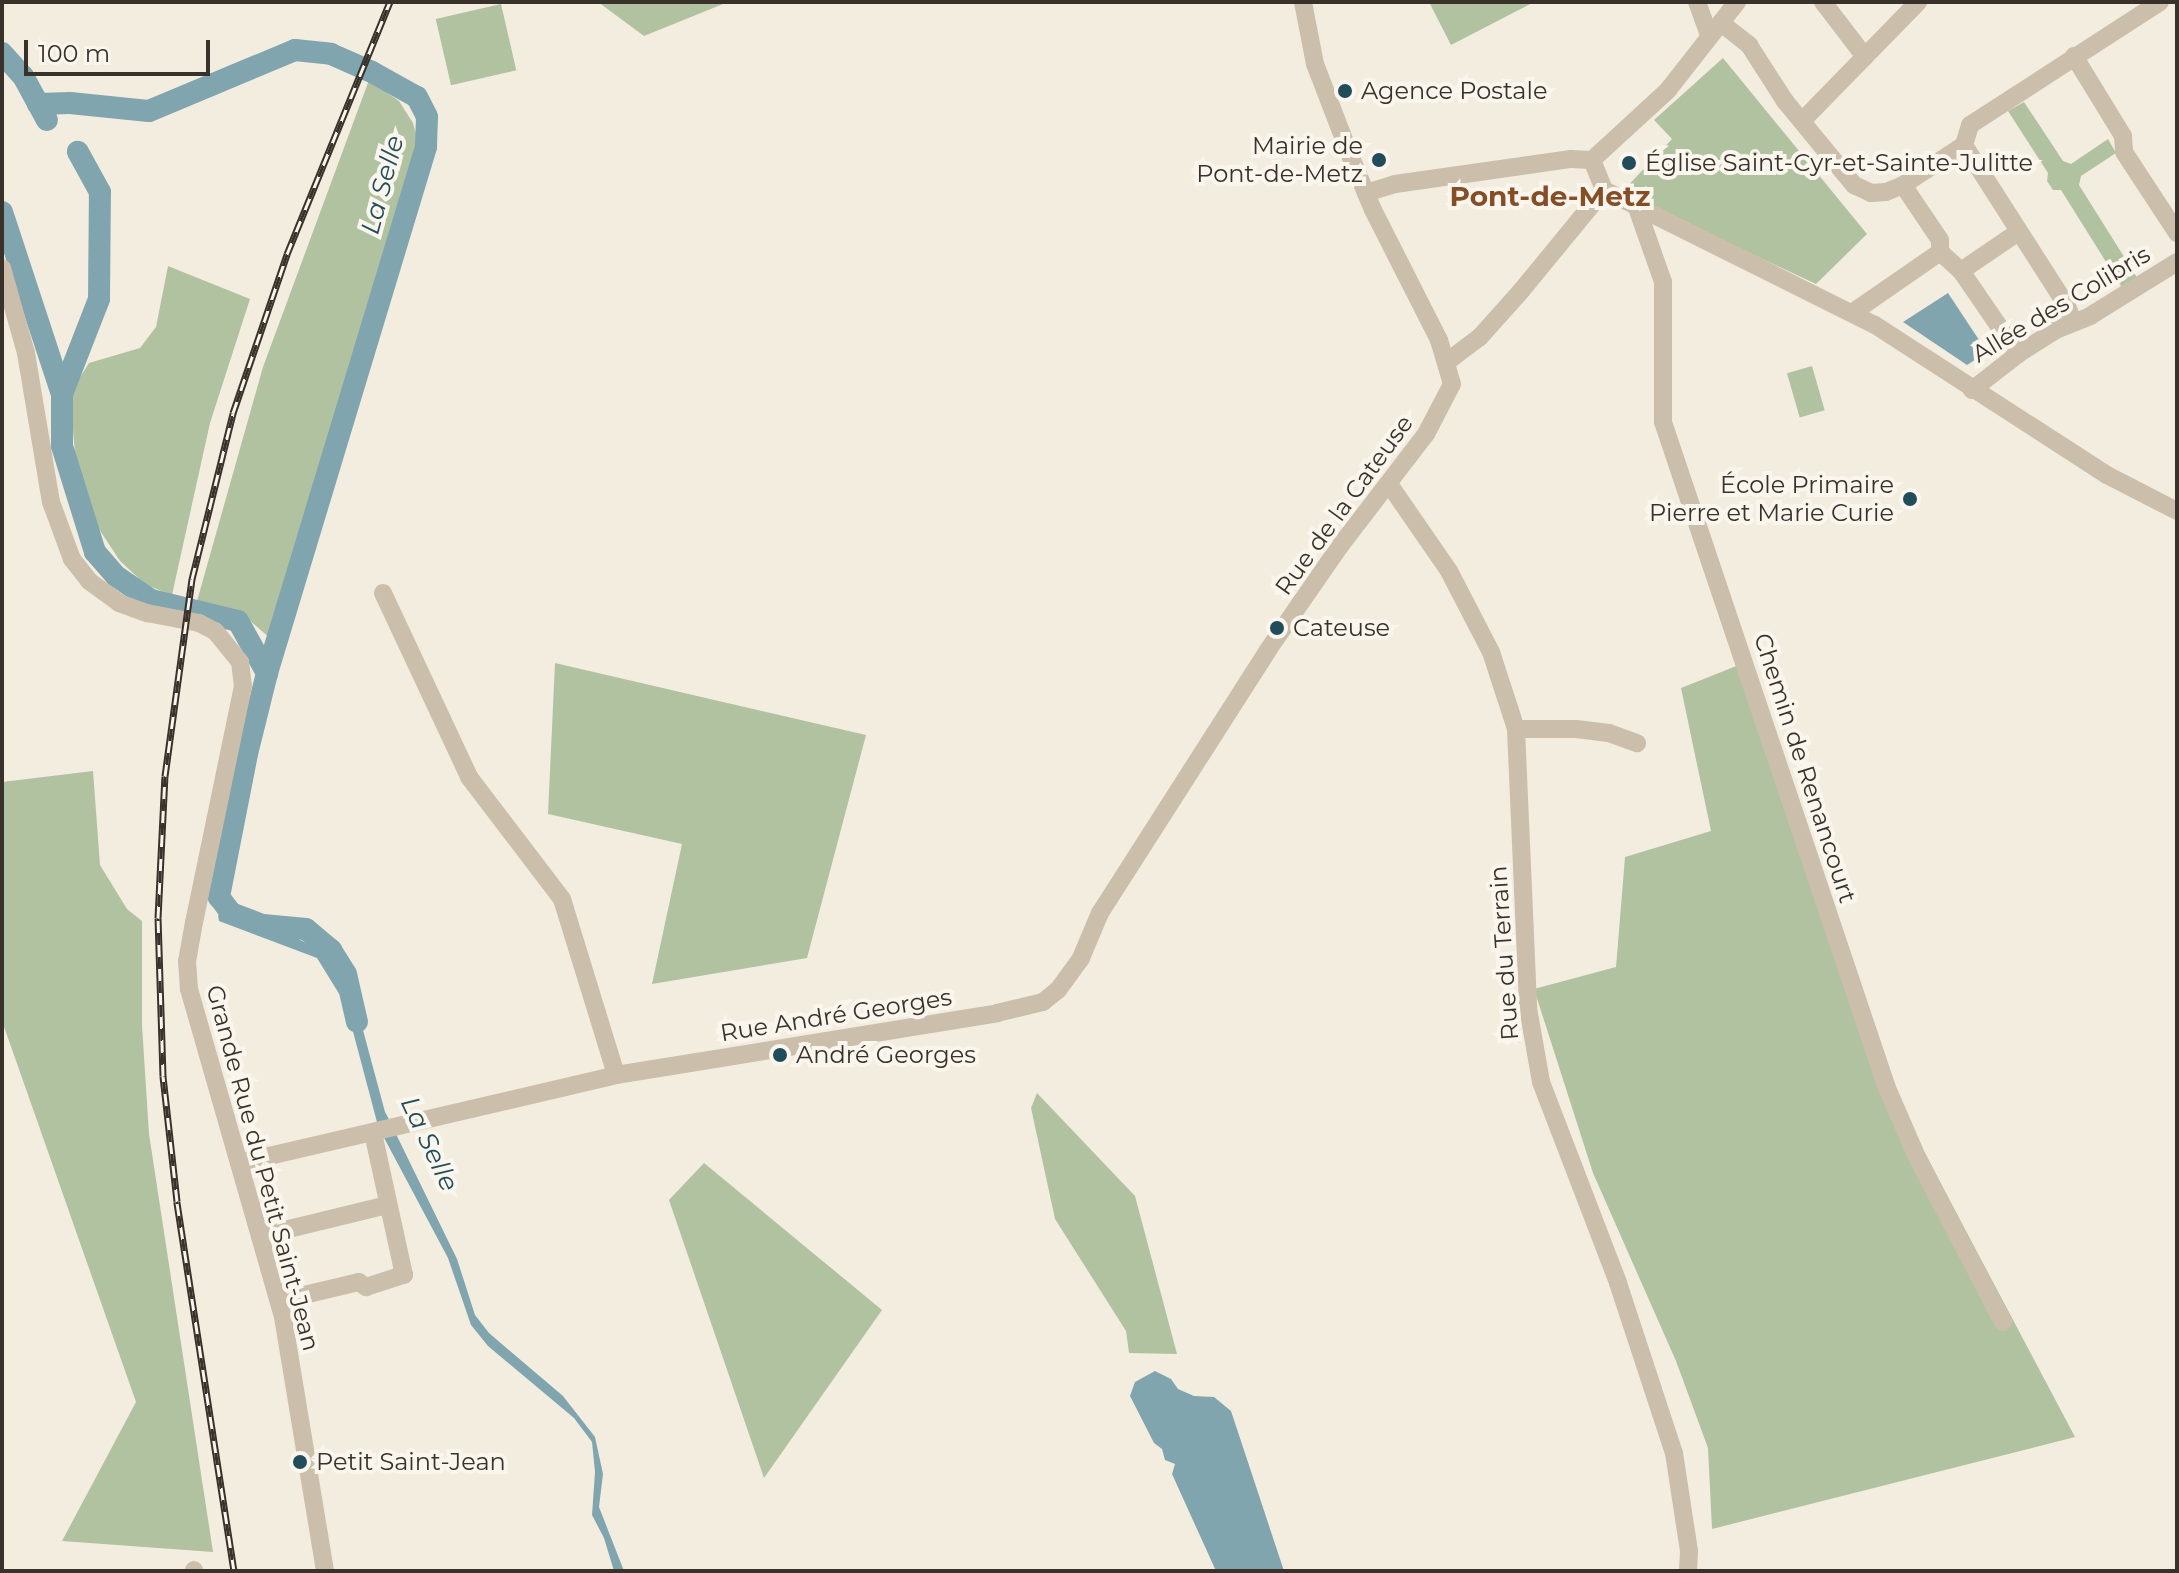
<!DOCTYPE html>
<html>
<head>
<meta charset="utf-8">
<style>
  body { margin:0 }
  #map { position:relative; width:2179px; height:1573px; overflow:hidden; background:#f3ede0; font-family:Montserrat,sans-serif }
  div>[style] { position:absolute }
  .green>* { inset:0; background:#b1c2a0; transform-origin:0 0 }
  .water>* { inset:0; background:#80a5af }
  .river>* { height:22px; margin:-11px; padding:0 11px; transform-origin:11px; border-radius:11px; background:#80a5af }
  .minor>* { height:18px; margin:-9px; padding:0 9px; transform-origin:9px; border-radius:9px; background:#cbbfac }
  .rail>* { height:7px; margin-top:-3.5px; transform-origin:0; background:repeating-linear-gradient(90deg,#faf6ed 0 12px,#39322b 0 24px); box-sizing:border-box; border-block:2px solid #39322b }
  .dots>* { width:22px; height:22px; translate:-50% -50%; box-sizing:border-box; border:4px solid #faf6ed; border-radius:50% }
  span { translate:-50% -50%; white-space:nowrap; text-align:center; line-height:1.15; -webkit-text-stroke:8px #faf6ed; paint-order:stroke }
  .poi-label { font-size:24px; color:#39322b }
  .left { translate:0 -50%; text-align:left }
  .right { translate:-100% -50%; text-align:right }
  .street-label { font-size:24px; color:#39322b }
  .water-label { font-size:26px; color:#214c5a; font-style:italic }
  .quarter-label { font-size:28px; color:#864e26; font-weight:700 }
  .frame { position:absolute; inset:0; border:4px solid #39322b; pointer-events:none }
  .scale { position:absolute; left:24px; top:40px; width:186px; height:36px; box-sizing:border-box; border:4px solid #39322b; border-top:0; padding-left:10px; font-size:24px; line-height:28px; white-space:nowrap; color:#39322b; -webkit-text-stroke:6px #faf6ed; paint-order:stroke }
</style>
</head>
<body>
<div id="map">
  <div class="green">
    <i style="clip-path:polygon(598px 2px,728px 2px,644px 36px)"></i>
    <i style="clip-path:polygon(1429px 2px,1534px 2px,1451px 45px)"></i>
    <i style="left:501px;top:4px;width:68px;height:67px;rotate:77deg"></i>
    <i style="clip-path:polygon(1723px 58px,1867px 234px,1816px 284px,1621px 193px,1672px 139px,1654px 120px)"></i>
    <i style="clip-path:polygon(369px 80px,399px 101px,413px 123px,419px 145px,271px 639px,240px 612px,197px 601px,263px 367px)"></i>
    <i style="clip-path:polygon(2024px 102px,2063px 161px,2071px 164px,2108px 139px,2116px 153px,2081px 176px,2079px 185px,2138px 279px,2123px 289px,2061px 190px,2053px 190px,2047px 181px,2048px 173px,2008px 111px)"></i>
    <i style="clip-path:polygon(168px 266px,250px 299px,210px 423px,172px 595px,146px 585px,120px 561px,97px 526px,75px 454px,70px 393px,89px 363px,140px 348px,156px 327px)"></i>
    <i style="left:1812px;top:366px;width:46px;height:26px;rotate:74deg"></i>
    <i style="clip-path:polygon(1749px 661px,1903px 1112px,2075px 1437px,1712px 1529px,1708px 1448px,1676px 1361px,1593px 1173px,1534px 989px,1616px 967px,1625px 857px,1711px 831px,1681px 688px)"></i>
    <i style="clip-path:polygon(555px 663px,866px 735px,807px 958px,652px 984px,682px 844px,548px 814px)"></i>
    <i style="clip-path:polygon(93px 771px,100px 865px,127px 909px,142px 921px,142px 1025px,149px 1134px,213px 1552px,62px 1541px,136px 1402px,2px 1021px,2px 782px)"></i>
    <i style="clip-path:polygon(1037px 1093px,1135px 1196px,1177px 1354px,1129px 1353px,1126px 1331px,1055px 1219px,1031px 1108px)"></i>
    <i style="clip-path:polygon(704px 1163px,882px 1310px,764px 1478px,669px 1200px)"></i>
  </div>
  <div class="water">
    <i style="clip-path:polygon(1948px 293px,1987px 352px,1967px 365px,1903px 322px)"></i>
    <i style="clip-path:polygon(218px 915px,293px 936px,328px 955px,356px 1004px,385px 1112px,391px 1123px,378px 1126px,346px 1005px,317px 958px,219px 921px)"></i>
    <i style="clip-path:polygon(395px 1132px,457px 1259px,475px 1315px,489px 1333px,563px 1396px,595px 1437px,603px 1474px,599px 1507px,624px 1571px,614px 1571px,604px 1538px,592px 1515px,595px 1472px,592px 1442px,574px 1418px,488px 1346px,471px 1325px,448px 1258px,382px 1134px)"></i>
    <i style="clip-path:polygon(1155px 1371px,1171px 1379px,1178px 1389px,1194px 1396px,1214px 1397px,1231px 1411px,1284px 1571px,1216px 1571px,1172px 1474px,1175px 1464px,1165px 1460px,1162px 1449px,1154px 1443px,1130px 1396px,1135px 1382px)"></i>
  </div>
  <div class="river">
    <i style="left:2px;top:53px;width:31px;rotate:48deg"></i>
    <i style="left:23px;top:76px;width:50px;rotate:61.4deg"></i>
    <i style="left:38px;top:104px;width:32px;rotate:-2deg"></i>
    <i style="left:70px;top:103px;width:79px;rotate:5.8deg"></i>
    <i style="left:149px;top:111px;width:158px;rotate:-22.7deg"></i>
    <i style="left:295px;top:50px;width:36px;rotate:6deg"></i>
    <i style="left:331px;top:54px;width:45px;rotate:23.7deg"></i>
    <i style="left:372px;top:72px;width:51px;rotate:29.1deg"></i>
    <i style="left:417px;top:97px;width:22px;rotate:63deg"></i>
    <i style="left:427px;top:117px;width:30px;rotate:92deg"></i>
    <i style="left:426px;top:147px;width:550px;rotate:106.82deg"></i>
    <i style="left:2px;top:212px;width:192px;rotate:71.8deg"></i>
    <i style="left:62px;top:394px;width:52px;rotate:90deg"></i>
    <i style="left:62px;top:446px;width:111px;rotate:72.7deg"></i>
    <i style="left:95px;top:552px;width:32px;rotate:49deg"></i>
    <i style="left:116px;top:576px;width:42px;rotate:34.4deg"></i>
    <i style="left:151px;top:600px;width:89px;rotate:13.6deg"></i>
    <i style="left:238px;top:621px;width:60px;rotate:60.9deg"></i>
    <i style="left:267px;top:673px;width:83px;rotate:103.9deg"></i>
    <i style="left:247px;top:754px;width:146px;rotate:101.1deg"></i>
    <i style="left:219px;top:897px;width:20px;rotate:53deg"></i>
    <i style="left:231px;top:913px;width:34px;rotate:21deg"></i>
    <i style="left:263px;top:925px;width:43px;rotate:5.3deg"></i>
    <i style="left:306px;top:929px;width:33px;rotate:40deg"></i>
    <i style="left:331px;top:950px;width:28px;rotate:58deg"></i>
    <i style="left:346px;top:974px;width:49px;rotate:77.1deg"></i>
    <i style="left:62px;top:394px;width:102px;rotate:-68.7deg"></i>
    <i style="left:99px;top:299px;width:107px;rotate:-89.5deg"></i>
    <i style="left:100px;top:192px;width:46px;rotate:-118.8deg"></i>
  </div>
  <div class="minor">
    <i style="left:1697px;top:2px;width:37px;rotate:70deg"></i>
    <i style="left:1823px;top:2px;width:69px;rotate:52.6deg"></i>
    <i style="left:1721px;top:23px;width:36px;rotate:38deg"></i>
    <i style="left:1749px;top:45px;width:67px;rotate:57.3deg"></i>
    <i style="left:1785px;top:101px;width:109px;rotate:50.6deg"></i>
    <i style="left:1854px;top:185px;width:19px;rotate:25deg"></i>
    <i style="left:1871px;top:193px;width:15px;rotate:-4deg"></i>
    <i style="left:1886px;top:192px;width:18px;rotate:-22deg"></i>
    <i style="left:1903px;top:185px;width:73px;rotate:-33.3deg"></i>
    <i style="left:1964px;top:145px;width:21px;rotate:-73deg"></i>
    <i style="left:1970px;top:125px;width:226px;rotate:-32.9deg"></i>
    <i style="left:2074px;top:56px;width:94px;rotate:58.5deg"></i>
    <i style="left:2123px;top:136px;width:16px;rotate:86deg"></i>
    <i style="left:2124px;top:152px;width:97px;rotate:56.8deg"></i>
    <i style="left:1803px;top:120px;width:165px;rotate:-45.7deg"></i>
    <i style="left:1964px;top:145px;width:191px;rotate:57.4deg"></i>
    <i style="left:2067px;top:306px;width:17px;rotate:69deg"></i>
    <i style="left:1592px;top:160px;width:32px;rotate:68deg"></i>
    <i style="left:1604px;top:190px;width:303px;rotate:26.5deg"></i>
    <i style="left:1875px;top:325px;width:276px;rotate:32.9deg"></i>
    <i style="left:2107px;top:475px;width:79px;rotate:27.2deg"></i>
    <i style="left:1903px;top:185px;width:66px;rotate:56.1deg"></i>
    <i style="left:1940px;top:240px;width:12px;rotate:90deg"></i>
    <i style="left:1940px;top:252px;width:28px;rotate:42deg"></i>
    <i style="left:1961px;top:271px;width:101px;rotate:55.5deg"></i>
    <i style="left:1366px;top:193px;width:30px;rotate:-17deg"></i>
    <i style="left:1395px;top:184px;width:178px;rotate:-8.1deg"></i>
    <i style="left:1571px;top:159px;width:21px;rotate:3deg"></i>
    <i style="left:1592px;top:160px;width:103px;rotate:-42.6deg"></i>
    <i style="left:1668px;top:90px;width:112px;rotate:-51.9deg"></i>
    <i style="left:1637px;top:208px;width:78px;rotate:70.6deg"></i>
    <i style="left:1663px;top:282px;width:140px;rotate:90deg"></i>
    <i style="left:1663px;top:422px;width:703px;rotate:71.41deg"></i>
    <i style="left:1887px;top:1088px;width:75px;rotate:66.5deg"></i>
    <i style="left:1917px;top:1157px;width:186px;rotate:62.5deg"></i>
    <i style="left:2px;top:268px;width:88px;rotate:74.2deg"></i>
    <i style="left:26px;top:353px;width:151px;rotate:80.5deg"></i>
    <i style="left:51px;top:502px;width:61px;rotate:69.8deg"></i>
    <i style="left:72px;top:559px;width:28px;rotate:52deg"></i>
    <i style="left:89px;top:581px;width:37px;rotate:36deg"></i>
    <i style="left:119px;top:603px;width:30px;rotate:20deg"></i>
    <i style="left:147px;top:613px;width:53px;rotate:10.9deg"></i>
    <i style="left:199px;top:623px;width:18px;rotate:27deg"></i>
    <i style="left:215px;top:631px;width:40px;rotate:51deg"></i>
    <i style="left:240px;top:662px;width:24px;rotate:83deg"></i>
    <i style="left:243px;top:686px;width:241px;rotate:101.7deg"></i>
    <i style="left:194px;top:922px;width:40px;rotate:100deg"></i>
    <i style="left:187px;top:961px;width:28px;rotate:86deg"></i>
    <i style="left:189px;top:989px;width:341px;rotate:74deg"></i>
    <i style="left:283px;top:1317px;width:257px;rotate:80.6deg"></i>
    <i style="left:1961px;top:271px;width:68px;rotate:-34.2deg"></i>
    <i style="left:1852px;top:313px;width:107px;rotate:-34.7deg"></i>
    <i style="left:1448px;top:361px;width:39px;rotate:-37deg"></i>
    <i style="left:1479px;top:338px;width:63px;rotate:-48.2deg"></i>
    <i style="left:1521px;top:291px;width:131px;rotate:-50.6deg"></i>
    <i style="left:1972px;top:390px;width:58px;rotate:-38deg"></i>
    <i style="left:2018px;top:354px;width:45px;rotate:-32.3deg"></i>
    <i style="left:2056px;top:330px;width:37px;rotate:-22deg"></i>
    <i style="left:2090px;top:316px;width:102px;rotate:-31.8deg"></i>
    <i style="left:1389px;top:484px;width:106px;rotate:55.4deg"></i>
    <i style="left:1449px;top:571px;width:91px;rotate:62.6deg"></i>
    <i style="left:1491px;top:652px;width:81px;rotate:72deg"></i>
    <i style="left:1516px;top:729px;width:279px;rotate:87.5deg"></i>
    <i style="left:1528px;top:1008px;width:75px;rotate:80deg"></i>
    <i style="left:1541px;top:1082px;width:215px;rotate:69deg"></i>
    <i style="left:1618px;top:1283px;width:179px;rotate:71.8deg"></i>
    <i style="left:1674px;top:1453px;width:99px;rotate:81.3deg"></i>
    <i style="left:1689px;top:1551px;width:20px;rotate:93deg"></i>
    <i style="left:383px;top:593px;width:203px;rotate:64.9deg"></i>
    <i style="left:469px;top:777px;width:153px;rotate:52.7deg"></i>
    <i style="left:562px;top:899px;width:184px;rotate:72.9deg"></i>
    <i style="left:1516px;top:729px;width:60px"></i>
    <i style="left:1576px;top:729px;width:33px;rotate:7deg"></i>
    <i style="left:1609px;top:733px;width:30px;rotate:20deg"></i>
    <i style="left:239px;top:1163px;width:387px;rotate:-13.1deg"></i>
    <i style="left:616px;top:1075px;width:386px;rotate:-9.2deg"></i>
    <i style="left:997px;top:1013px;width:47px;rotate:-13.4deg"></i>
    <i style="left:1043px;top:1002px;width:19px;rotate:-39deg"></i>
    <i style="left:1058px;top:990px;width:39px;rotate:-54deg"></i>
    <i style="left:1081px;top:958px;width:49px;rotate:-67.1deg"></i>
    <i style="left:1100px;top:913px;width:312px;rotate:-57.4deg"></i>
    <i style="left:1268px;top:650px;width:126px;rotate:-55.3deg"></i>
    <i style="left:1340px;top:546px;width:141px;rotate:-52.5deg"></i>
    <i style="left:1426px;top:434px;width:56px;rotate:-62.5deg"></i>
    <i style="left:1452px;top:384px;width:46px;rotate:-106.5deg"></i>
    <i style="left:1439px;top:340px;width:146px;rotate:-116.9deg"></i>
    <i style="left:1373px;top:210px;width:60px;rotate:-112.7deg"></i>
    <i style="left:1350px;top:155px;width:97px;rotate:-111deg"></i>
    <i style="left:1315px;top:64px;width:63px;rotate:-101deg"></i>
    <i style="left:260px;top:1236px;width:131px;rotate:-13.7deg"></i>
    <i style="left:279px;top:1301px;width:82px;rotate:-13.4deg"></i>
    <i style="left:359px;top:1282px;width:9px;rotate:36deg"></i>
    <i style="left:366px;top:1287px;width:40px;rotate:-18deg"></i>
    <i style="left:404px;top:1275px;width:145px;rotate:-102.3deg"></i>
    <i style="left:194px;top:1571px;width:1px;rotate:-90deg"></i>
  </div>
  <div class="rail">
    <i style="left:234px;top:1571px;width:374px;rotate:-98.8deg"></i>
    <i style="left:177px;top:1201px;width:126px;rotate:-96.4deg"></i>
    <i style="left:163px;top:1076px;width:158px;rotate:-91.8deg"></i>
    <i style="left:158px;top:918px;width:142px;rotate:-87.2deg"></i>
    <i style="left:165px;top:776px;width:199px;rotate:-82.2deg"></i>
    <i style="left:192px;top:579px;width:171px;rotate:-76.1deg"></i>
    <i style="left:233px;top:413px;width:168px;rotate:-71.2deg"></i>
    <i style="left:287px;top:254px;width:272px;rotate:-67.8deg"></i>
  </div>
  <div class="dots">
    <i style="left:1345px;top:91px;background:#214c5a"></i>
    <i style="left:1379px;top:160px;background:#214c5a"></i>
    <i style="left:1629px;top:163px;background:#214c5a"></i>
    <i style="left:1910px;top:499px;background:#214c5a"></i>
    <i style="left:1277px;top:628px;background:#214c5a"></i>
    <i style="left:780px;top:1055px;background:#214c5a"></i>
    <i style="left:300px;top:1462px;background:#214c5a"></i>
  </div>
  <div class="poi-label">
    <span class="left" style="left:1361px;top:91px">Agence Postale</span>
    <span class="right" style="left:1363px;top:160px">Mairie de<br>Pont-de-Metz</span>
    <span class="left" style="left:1645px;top:163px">Église Saint-Cyr-et-Sainte-Julitte</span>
    <span class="right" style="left:1894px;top:499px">École Primaire<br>Pierre et Marie Curie</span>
    <span class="left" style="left:1293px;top:628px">Cateuse</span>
    <span class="left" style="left:796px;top:1055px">André Georges</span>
    <span class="left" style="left:316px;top:1462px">Petit Saint-Jean</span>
  </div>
  <div class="street-label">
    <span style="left:2061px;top:304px;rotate:-31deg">Allée des Colibris</span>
    <span style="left:1344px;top:505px;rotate:-54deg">Rue de la Cateuse</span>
    <span style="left:1805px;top:768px;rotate:72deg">Chemin de Renancourt</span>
    <span style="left:1504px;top:953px;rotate:-94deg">Rue du Terrain</span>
    <span style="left:836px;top:1015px;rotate:-9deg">Rue André Georges</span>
    <span style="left:263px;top:1168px;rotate:75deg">Grande Rue du Petit Saint-Jean</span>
  </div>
  <div class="water-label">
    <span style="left:383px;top:185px;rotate:-75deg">La Selle</span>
    <span style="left:429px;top:1144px;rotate:65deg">La Selle</span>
  </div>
  <div class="quarter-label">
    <span style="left:1550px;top:196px">Pont-de-Metz</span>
  </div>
  <div class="frame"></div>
  <div class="scale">100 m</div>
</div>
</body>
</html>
